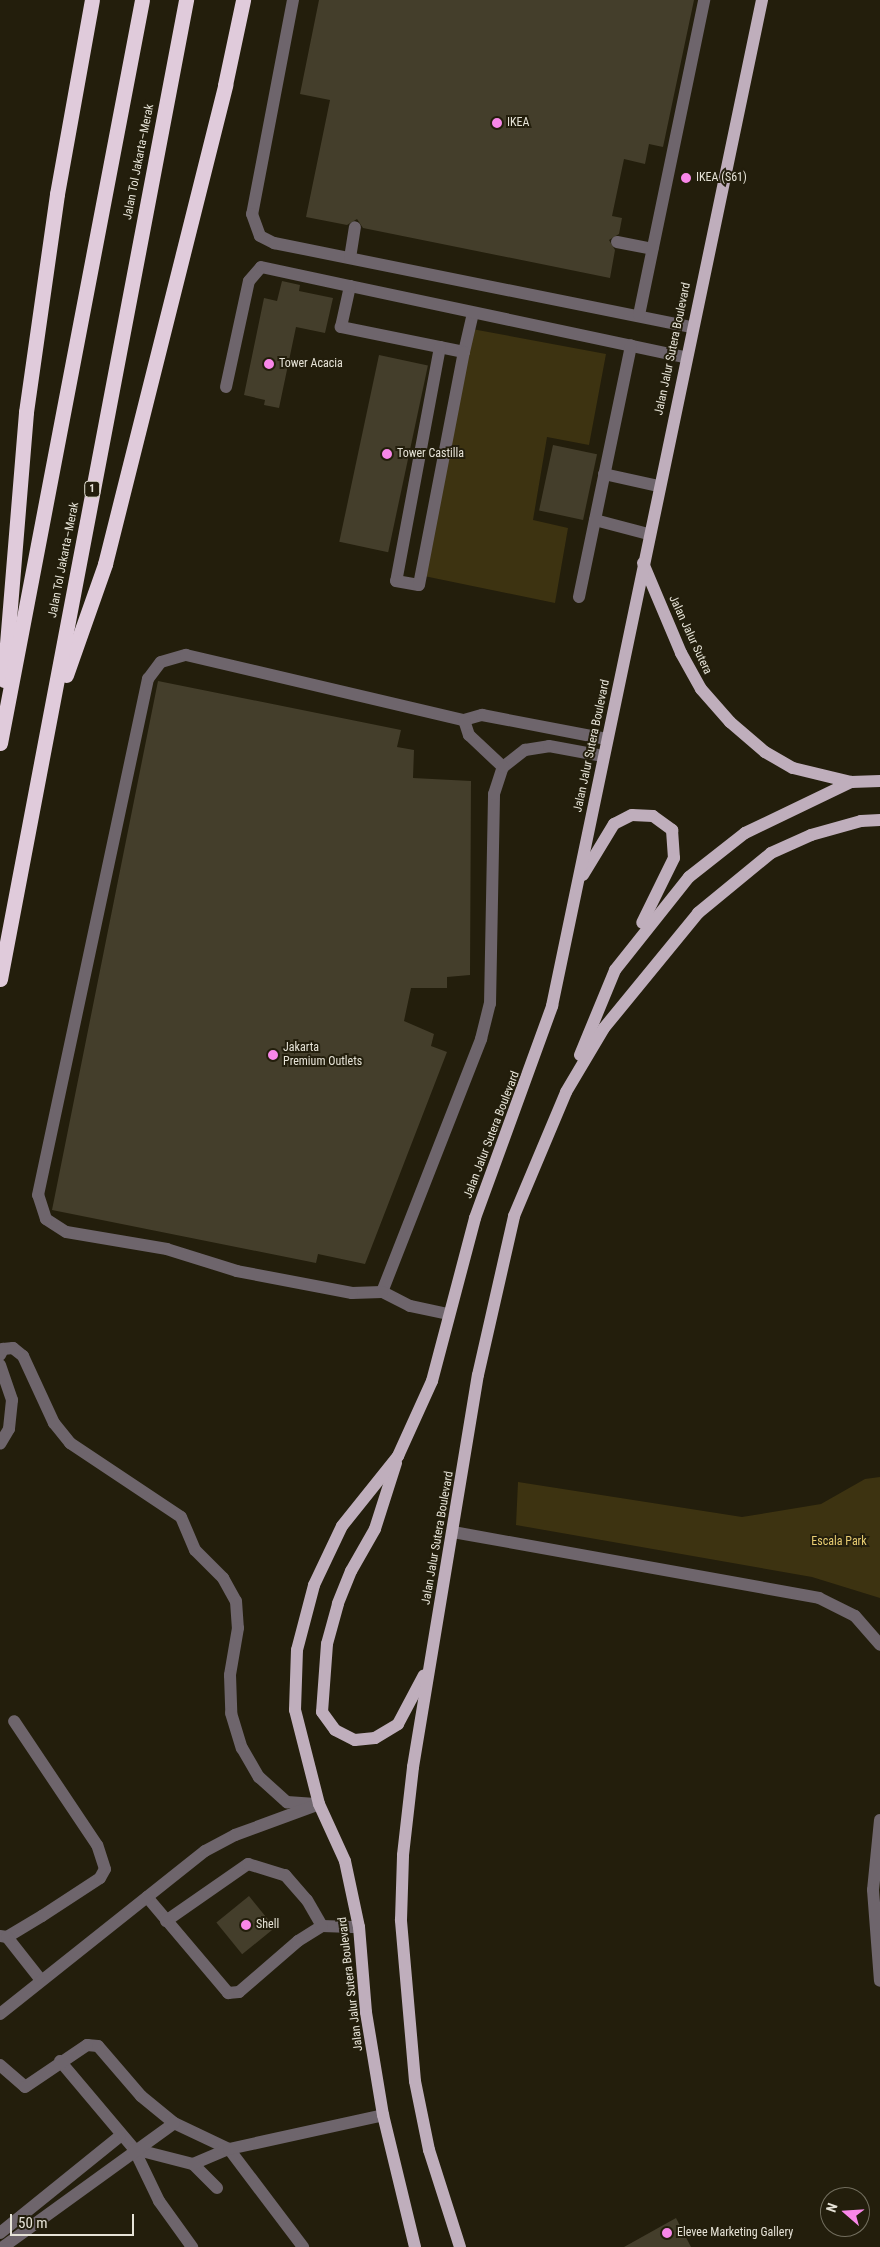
<!DOCTYPE html>
<html>
<head>
<meta charset="utf-8">
<style>
  body { margin:0 }
  #map { position:relative; width:880px; height:2247px; overflow:hidden; background:#231e0c; font-family:"Roboto Condensed",sans-serif }
  div>[style] { position:absolute }
  .green>* { inset:0; background:#3d3311 }
  .building>* { inset:0; background:#443e2b; transform-origin:0 0 }
  .minor>* { height:12px; margin:-6px; padding:0 6px; transform-origin:6px; border-radius:6px; background:#6e656c }
  .major>* { height:12px; margin:-6px; padding:0 6px; transform-origin:6px; border-radius:6px; background:#bfaebc }
  .highway>* { height:15px; margin:-7.5px; padding:0 7.5px; transform-origin:7.5px; border-radius:7.5px; background:#e0cbdb }
  .dots>* { width:14px; height:14px; translate:-50% -50%; box-sizing:border-box; border:2px solid #231e0c; border-radius:50% }
  span { translate:-50% -50%; white-space:nowrap; text-align:center; line-height:1.15; -webkit-text-stroke:4px #231e0c; paint-order:stroke }
  .shield-label span { padding:1px 4px; background:#231e0c; border:1px solid; border-radius:4px; -webkit-text-stroke-width:0 }
  .shield-label { font-size:11px; color:#e6e3d7; font-weight:700 }
  .poi-label { font-size:12px; color:#e6e3d7 }
  .left { translate:0 -50%; text-align:left }
  .street-label { font-size:12px; color:#e6e3d7 }
  .park-label { font-size:12px; color:#e8cd72 }
  .north { position:absolute; left:820px; top:2187px; width:50px; height:50px; box-sizing:border-box; background:#231e0c; border:1px solid #716d5d; border-radius:50%; rotate:289deg; font-size:14px; font-weight:700; line-height:20px; text-align:center; color:#e6e3d7 }
  .north::after { content:''; display:block; margin:auto; width:18px; height:22px; background:#f987e9; clip-path:polygon(50% 0,100% 100%,50% 72%,0 100%) }
  .scale { position:absolute; left:10px; top:2214px; width:124px; height:22px; box-sizing:border-box; border:2px solid #e6e3d7; border-top:0; padding-left:6px; font-size:15px; line-height:18px; white-space:nowrap; color:#e6e3d7; -webkit-text-stroke:4px #231e0c; paint-order:stroke }
</style>
</head>
<body>
<div id="map">
  <div class="green">
    <i style="clip-path:polygon(472px 329px,606px 354px,589px 445px,547px 437px,533px 520px,568px 528px,555px 603px,424px 576px)"></i>
    <i style="clip-path:polygon(880px 1477px,880px 1598px,812px 1577px,516px 1525px,518px 1482px,742px 1517px,821px 1504px,865px 1479px)"></i>
  </div>
  <div class="building">
    <i style="clip-path:polygon(319px 0,694px 0,663px 147px,649px 144px,645px 164px,624px 159px,612px 216px,622px 218px,619px 234px,609px 240px,615px 250px,610px 278px,363px 228px,357px 219px,347px 225px,306px 217px,330px 100px,300px 94px)"></i>
    <i style="clip-path:polygon(282px 281px,300px 285px,299px 291px,333px 298px,325px 333px,296px 327px,279px 408px,264px 405px,265px 400px,244px 395px,264px 298px,277px 301px)"></i>
    <i style="left:379px;top:355px;width:50px;height:191px;rotate:12deg"></i>
    <i style="left:553px;top:445px;width:45px;height:67px;rotate:12deg"></i>
    <i style="clip-path:polygon(158px 681px,401px 730px,397px 747px,414px 750px,413px 778px,471px 781px,470px 975px,447px 977px,447px 988px,411px 988px,404px 1021px,434px 1034px,431px 1046px,447px 1052px,365px 1264px,318px 1254px,316px 1263px,52px 1210px)"></i>
    <i style="left:249px;top:1896px;width:41px;height:42px;rotate:51deg"></i>
    <i style="clip-path:polygon(676px 2218px,691px 2247px,624px 2247px)"></i>
  </div>
  <div class="minor">
    <i style="left:293px;top:0;width:218px;rotate:100.8deg"></i>
    <i style="left:252px;top:214px;width:23px;rotate:70deg"></i>
    <i style="left:260px;top:236px;width:16px;rotate:27deg"></i>
    <i style="left:274px;top:243px;width:426px;rotate:11.4deg"></i>
    <i style="left:617px;top:242px;width:36px;rotate:11deg"></i>
    <i style="left:350px;top:258px;width:31px;rotate:-81deg"></i>
    <i style="left:473px;top:313px;width:40px;rotate:103deg"></i>
    <i style="left:464px;top:352px;width:126px;rotate:-168.5deg"></i>
    <i style="left:341px;top:327px;width:42px;rotate:-77.6deg"></i>
    <i style="left:350px;top:286px;width:342px;rotate:12deg"></i>
    <i style="left:639px;top:315px;width:322px;rotate:-78.3deg"></i>
    <i style="left:440px;top:347px;width:238px;rotate:100.6deg"></i>
    <i style="left:396px;top:581px;width:23px;rotate:10deg"></i>
    <i style="left:419px;top:585px;width:237px;rotate:-79.1deg"></i>
    <i style="left:226px;top:387px;width:108px;rotate:-77.8deg"></i>
    <i style="left:249px;top:281px;width:18px;rotate:-49deg"></i>
    <i style="left:261px;top:267px;width:91px;rotate:12.1deg"></i>
    <i style="left:604px;top:474px;width:55px;rotate:12.5deg"></i>
    <i style="left:595px;top:520px;width:55px;rotate:14.8deg"></i>
    <i style="left:579px;top:597px;width:257px;rotate:-78.3deg"></i>
    <i style="left:464px;top:720px;width:19px;rotate:-16deg"></i>
    <i style="left:482px;top:715px;width:127px;rotate:10.9deg"></i>
    <i style="left:382px;top:1292px;width:272px;rotate:-68.6deg"></i>
    <i style="left:481px;top:1039px;width:36px;rotate:-76deg"></i>
    <i style="left:490px;top:1004px;width:210px;rotate:-88.9deg"></i>
    <i style="left:494px;top:794px;width:28px;rotate:-72deg"></i>
    <i style="left:503px;top:767px;width:28px;rotate:-38deg"></i>
    <i style="left:525px;top:750px;width:24px;rotate:-9deg"></i>
    <i style="left:549px;top:746px;width:55px;rotate:10.5deg"></i>
    <i style="left:448px;top:1314px;width:39px;rotate:-168deg"></i>
    <i style="left:410px;top:1306px;width:31px;rotate:-153deg"></i>
    <i style="left:382px;top:1292px;width:30px;rotate:178deg"></i>
    <i style="left:352px;top:1293px;width:117px;rotate:-169.2deg"></i>
    <i style="left:237px;top:1271px;width:73px;rotate:-162.6deg"></i>
    <i style="left:167px;top:1249px;width:102px;rotate:-170.4deg"></i>
    <i style="left:66px;top:1232px;width:24px;rotate:-147deg"></i>
    <i style="left:46px;top:1219px;width:25px;rotate:-108deg"></i>
    <i style="left:38px;top:1195px;width:528px;rotate:-77.97deg"></i>
    <i style="left:148px;top:679px;width:21px;rotate:-53deg"></i>
    <i style="left:161px;top:662px;width:26px;rotate:-16deg"></i>
    <i style="left:186px;top:655px;width:285px;rotate:13.2deg"></i>
    <i style="left:464px;top:720px;width:16px;rotate:72deg"></i>
    <i style="left:469px;top:735px;width:47px;rotate:43.3deg"></i>
    <i style="left:0;top:1355px;width:7px;rotate:-63deg"></i>
    <i style="left:3px;top:1349px;width:10px;rotate:-6deg"></i>
    <i style="left:13px;top:1348px;width:13px;rotate:39deg"></i>
    <i style="left:23px;top:1356px;width:74px;rotate:65.2deg"></i>
    <i style="left:54px;top:1423px;width:26px;rotate:51deg"></i>
    <i style="left:70px;top:1443px;width:133px;rotate:33.7deg"></i>
    <i style="left:181px;top:1517px;width:36px;rotate:67deg"></i>
    <i style="left:195px;top:1550px;width:40px;rotate:45deg"></i>
    <i style="left:223px;top:1578px;width:26px;rotate:61deg"></i>
    <i style="left:236px;top:1601px;width:27px;rotate:86deg"></i>
    <i style="left:238px;top:1628px;width:48px;rotate:99.7deg"></i>
    <i style="left:230px;top:1675px;width:38px;rotate:88deg"></i>
    <i style="left:231px;top:1713px;width:37px;rotate:73deg"></i>
    <i style="left:242px;top:1748px;width:34px;rotate:60deg"></i>
    <i style="left:259px;top:1777px;width:38px;rotate:42deg"></i>
    <i style="left:287px;top:1802px;width:32px;rotate:4deg"></i>
    <i style="left:0;top:1365px;width:37px;rotate:71deg"></i>
    <i style="left:12px;top:1400px;width:29px;rotate:96deg"></i>
    <i style="left:9px;top:1429px;width:17px;rotate:121deg"></i>
    <i style="left:453px;top:1532px;width:372px;rotate:10.2deg"></i>
    <i style="left:819px;top:1598px;width:40px;rotate:26.6deg"></i>
    <i style="left:855px;top:1616px;width:38px;rotate:49deg"></i>
    <i style="left:880px;top:1820px;width:70px;rotate:95.7deg"></i>
    <i style="left:873px;top:1890px;width:91px;rotate:85.6deg"></i>
    <i style="left:147px;top:1897px;width:126px;rotate:49.8deg"></i>
    <i style="left:228px;top:1993px;width:11px;rotate:-5deg"></i>
    <i style="left:239px;top:1992px;width:78px;rotate:-40.8deg"></i>
    <i style="left:298px;top:1941px;width:28px;rotate:-32deg"></i>
    <i style="left:322px;top:1926px;width:37px;rotate:2deg"></i>
    <i style="left:166px;top:1921px;width:100px;rotate:-34.8deg"></i>
    <i style="left:248px;top:1864px;width:39px;rotate:17deg"></i>
    <i style="left:285px;top:1875px;width:33px;rotate:49deg"></i>
    <i style="left:307px;top:1900px;width:30px;rotate:60deg"></i>
    <i style="left:0;top:1936px;width:7px;rotate:8deg"></i>
    <i style="left:7px;top:1937px;width:41px;rotate:-31deg"></i>
    <i style="left:42px;top:1916px;width:69px;rotate:-33.2deg"></i>
    <i style="left:100px;top:1878px;width:10px;rotate:-61deg"></i>
    <i style="left:105px;top:1869px;width:25px;rotate:-108deg"></i>
    <i style="left:97px;top:1845px;width:149px;rotate:-123.8deg"></i>
    <i style="left:7px;top:1937px;width:55px;rotate:51.7deg"></i>
    <i style="left:0;top:2014px;width:262px;rotate:-38.5deg"></i>
    <i style="left:205px;top:1851px;width:34px;rotate:-28deg"></i>
    <i style="left:235px;top:1835px;width:84px;rotate:-20.2deg"></i>
    <i style="left:60px;top:2061px;width:115px;rotate:49.9deg"></i>
    <i style="left:134px;top:2149px;width:58px;rotate:64.3deg"></i>
    <i style="left:159px;top:2201px;width:57px;rotate:54.3deg"></i>
    <i style="left:0;top:2065px;width:33px;rotate:41deg"></i>
    <i style="left:25px;top:2087px;width:75px;rotate:-34.1deg"></i>
    <i style="left:87px;top:2045px;width:11px;rotate:5deg"></i>
    <i style="left:98px;top:2046px;width:66px;rotate:49.3deg"></i>
    <i style="left:141px;top:2096px;width:43px;rotate:39.3deg"></i>
    <i style="left:174px;top:2123px;width:61px;rotate:25.3deg"></i>
    <i style="left:229px;top:2149px;width:123px;rotate:52.9deg"></i>
    <i style="left:134px;top:2149px;width:61px;rotate:14.3deg"></i>
    <i style="left:193px;top:2164px;width:34px;rotate:45deg"></i>
    <i style="left:193px;top:2164px;width:39px;rotate:-23deg"></i>
    <i style="left:229px;top:2149px;width:158px;rotate:-12.4deg"></i>
    <i style="left:0;top:2233px;width:154px;rotate:-38.9deg"></i>
    <i style="left:3px;top:2247px;width:211px;rotate:-35.9deg"></i>
  </div>
  <div class="major">
    <i style="left:643px;top:563px;width:98px;rotate:67.1deg"></i>
    <i style="left:681px;top:653px;width:41px;rotate:60.9deg"></i>
    <i style="left:701px;top:689px;width:44px;rotate:48.7deg"></i>
    <i style="left:730px;top:722px;width:46px;rotate:40.6deg"></i>
    <i style="left:765px;top:752px;width:32px;rotate:30deg"></i>
    <i style="left:793px;top:768px;width:60px;rotate:13.6deg"></i>
    <i style="left:851px;top:782px;width:29px;rotate:-2deg"></i>
    <i style="left:583px;top:875px;width:60px;rotate:-58.7deg"></i>
    <i style="left:614px;top:824px;width:20px;rotate:-27deg"></i>
    <i style="left:632px;top:815px;width:21px;rotate:3deg"></i>
    <i style="left:653px;top:816px;width:24px;rotate:36deg"></i>
    <i style="left:672px;top:830px;width:28px;rotate:86deg"></i>
    <i style="left:674px;top:858px;width:72px;rotate:116.2deg"></i>
    <i style="left:580px;top:1055px;width:92px;rotate:-67.6deg"></i>
    <i style="left:615px;top:970px;width:119px;rotate:-51.5deg"></i>
    <i style="left:689px;top:877px;width:71px;rotate:-38.2deg"></i>
    <i style="left:745px;top:833px;width:118px;rotate:-25.7deg"></i>
    <i style="left:396px;top:1463px;width:69px;rotate:107.7deg"></i>
    <i style="left:375px;top:1529px;width:48px;rotate:119.7deg"></i>
    <i style="left:351px;top:1571px;width:35px;rotate:112deg"></i>
    <i style="left:338px;top:1604px;width:41px;rotate:105.4deg"></i>
    <i style="left:327px;top:1644px;width:68px;rotate:94.2deg"></i>
    <i style="left:322px;top:1712px;width:22px;rotate:54deg"></i>
    <i style="left:335px;top:1730px;width:22px;rotate:27deg"></i>
    <i style="left:355px;top:1740px;width:20px;rotate:-6deg"></i>
    <i style="left:375px;top:1738px;width:27px;rotate:-31deg"></i>
    <i style="left:398px;top:1724px;width:55px;rotate:-62deg"></i>
    <i style="left:415px;top:2247px;width:136px;rotate:-103.6deg"></i>
    <i style="left:383px;top:2115px;width:104px;rotate:-99.4deg"></i>
    <i style="left:366px;top:2012px;width:85px;rotate:-94.7deg"></i>
    <i style="left:359px;top:1927px;width:67px;rotate:-102deg"></i>
    <i style="left:345px;top:1861px;width:63px;rotate:-114.5deg"></i>
    <i style="left:319px;top:1804px;width:97px;rotate:-104.3deg"></i>
    <i style="left:295px;top:1710px;width:60px;rotate:-88.1deg"></i>
    <i style="left:297px;top:1650px;width:67px;rotate:-75.3deg"></i>
    <i style="left:314px;top:1585px;width:65px;rotate:-64.6deg"></i>
    <i style="left:342px;top:1526px;width:90px;rotate:-51.3deg"></i>
    <i style="left:398px;top:1456px;width:82px;rotate:-65.6deg"></i>
    <i style="left:432px;top:1381px;width:169px;rotate:-75.2deg"></i>
    <i style="left:475px;top:1218px;width:226px;rotate:-70deg"></i>
    <i style="left:552px;top:1006px;width:1028px;rotate:-78.21deg"></i>
    <i style="left:460px;top:2247px;width:102px;rotate:-107.7deg"></i>
    <i style="left:429px;top:2150px;width:70px;rotate:-101.5deg"></i>
    <i style="left:415px;top:2081px;width:162px;rotate:-95deg"></i>
    <i style="left:401px;top:1920px;width:65px;rotate:-88.2deg"></i>
    <i style="left:403px;top:1855px;width:89px;rotate:-83.5deg"></i>
    <i style="left:413px;top:1767px;width:397px;rotate:-80.6deg"></i>
    <i style="left:478px;top:1375px;width:163px;rotate:-77.2deg"></i>
    <i style="left:514px;top:1216px;width:134px;rotate:-67.2deg"></i>
    <i style="left:566px;top:1092px;width:74px;rotate:-59.3deg"></i>
    <i style="left:604px;top:1028px;width:149px;rotate:-50.7deg"></i>
    <i style="left:698px;top:913px;width:94px;rotate:-39.4deg"></i>
    <i style="left:771px;top:853px;width:44px;rotate:-24.2deg"></i>
    <i style="left:811px;top:835px;width:52px;rotate:-15.6deg"></i>
    <i style="left:861px;top:821px;width:19px;rotate:-3deg"></i>
  </div>
  <div class="highway">
    <i style="left:66px;top:675px;width:118px;rotate:-70.6deg"></i>
    <i style="left:105px;top:564px;width:494px;rotate:-75.9deg"></i>
    <i style="left:225px;top:85px;width:87px;rotate:-78deg"></i>
    <i style="left:4px;top:680px;width:269px;rotate:-85.3deg"></i>
    <i style="left:26px;top:412px;width:220px;rotate:-81.9deg"></i>
    <i style="left:57px;top:194px;width:197px;rotate:-79.8deg"></i>
    <i style="left:0;top:743px;width:756px;rotate:-79.18deg"></i>
    <i style="left:0;top:979px;width:997px;rotate:-79.24deg"></i>
  </div>
  <div class="dots">
    <i style="left:497px;top:123px;background:#f987e9"></i>
    <i style="left:686px;top:178px;background:#f987e9"></i>
    <i style="left:269px;top:364px;background:#f987e9"></i>
    <i style="left:387px;top:454px;background:#f987e9"></i>
    <i style="left:273px;top:1055px;background:#f987e9"></i>
    <i style="left:246px;top:1925px;background:#f987e9"></i>
    <i style="left:667px;top:2233px;background:#f987e9"></i>
  </div>
  <div class="shield-label">
    <span style="left:92px;top:489px">1</span>
  </div>
  <div class="poi-label">
    <span class="left" style="left:507px;top:123px">IKEA</span>
    <span class="left" style="left:696px;top:178px">IKEA (S61)</span>
    <span class="left" style="left:279px;top:364px">Tower Acacia</span>
    <span class="left" style="left:397px;top:454px">Tower Castilla</span>
    <span class="left" style="left:283px;top:1055px">Jakarta<br>Premium Outlets</span>
    <span class="left" style="left:256px;top:1925px">Shell</span>
    <span class="left" style="left:677px;top:2233px">Elevee Marketing Gallery</span>
  </div>
  <div class="street-label">
    <span style="left:139px;top:162px;rotate:-79deg">Jalan Tol Jakarta–Merak</span>
    <span style="left:673px;top:349px;rotate:-78deg">Jalan Jalur Sutera Boulevard</span>
    <span style="left:64px;top:560px;rotate:-79deg">Jalan Tol Jakarta–Merak</span>
    <span style="left:690px;top:635px;rotate:65deg">Jalan Jalur Sutera</span>
    <span style="left:592px;top:746px;rotate:-78deg">Jalan Jalur Sutera Boulevard</span>
    <span style="left:492px;top:1135px;rotate:-69deg">Jalan Jalur Sutera Boulevard</span>
    <span style="left:438px;top:1538px;rotate:-80deg">Jalan Jalur Sutera Boulevard</span>
    <span style="left:351px;top:1984px;rotate:-97deg">Jalan Jalur Sutera Boulevard</span>
  </div>
  <div class="park-label">
    <span style="left:839px;top:1542px">Escala Park</span>
  </div>
  <div class="north">N</div>
  <div class="scale">50 m</div>
</div>
</body>
</html>
